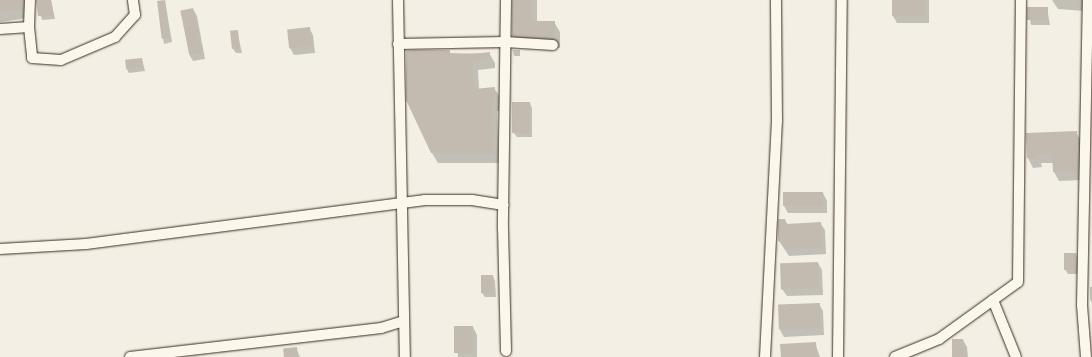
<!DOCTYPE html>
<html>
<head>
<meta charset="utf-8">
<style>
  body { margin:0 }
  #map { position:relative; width:1092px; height:357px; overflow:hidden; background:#f3efe4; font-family:Sriracha,sans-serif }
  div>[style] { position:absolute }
  .shadow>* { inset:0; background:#0003 }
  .building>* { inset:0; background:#c3bbb0; transform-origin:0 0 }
  .roads { filter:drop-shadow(0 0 1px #3b2a1e) drop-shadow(0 0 1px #3b2a1e) }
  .minor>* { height:10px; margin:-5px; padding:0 5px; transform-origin:5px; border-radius:5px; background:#fbf7ec }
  span { translate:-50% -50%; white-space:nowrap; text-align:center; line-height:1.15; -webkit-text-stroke:3px #fbf7ec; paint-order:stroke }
</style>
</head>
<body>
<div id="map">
  <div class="shadow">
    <i style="clip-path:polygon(0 0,29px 0,28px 18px,0 22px)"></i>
    <i style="clip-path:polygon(37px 0,51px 0,55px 19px,42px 20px)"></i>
    <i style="clip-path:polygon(513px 0,537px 0,537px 22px,554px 22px,560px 32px,560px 48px,519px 45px,513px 36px)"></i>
    <i style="clip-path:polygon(893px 0,929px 0,929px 23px,897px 23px,893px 16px)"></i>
    <i style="clip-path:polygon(1052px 0,1085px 0,1085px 11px,1058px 9px)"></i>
    <i style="clip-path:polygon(165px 1px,172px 42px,164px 44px,158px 2px)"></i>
    <i style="clip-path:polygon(1028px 8px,1047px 8px,1050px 25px,1031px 25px)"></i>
    <i style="clip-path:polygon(193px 9px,197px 16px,205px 59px,193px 61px,189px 54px,181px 11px)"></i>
    <i style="clip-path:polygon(309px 28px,313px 35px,315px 53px,294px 55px,290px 48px)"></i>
    <i style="clip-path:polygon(237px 31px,242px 53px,236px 53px,233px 49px)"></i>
    <i style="clip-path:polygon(513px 50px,520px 50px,520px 56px,514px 56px)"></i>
    <i style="clip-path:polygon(449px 51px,451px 54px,489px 53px,495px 63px,495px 68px,478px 70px,479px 90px,494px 88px,500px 97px,499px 111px,497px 111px,499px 163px,438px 163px,432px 153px)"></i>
    <i style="clip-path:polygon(142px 59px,145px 71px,129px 73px,126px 68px)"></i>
    <i style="clip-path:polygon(530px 103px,532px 108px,532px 137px,517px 137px,514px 133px)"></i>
    <i style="clip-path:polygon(1076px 132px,1082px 142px,1083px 180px,1059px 181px,1054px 172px,1054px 163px,1041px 163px,1042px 167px,1033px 168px,1028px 158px,1027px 134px)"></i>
    <i style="clip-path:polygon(823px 193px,827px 201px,827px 213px,788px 213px,784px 206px)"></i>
    <i style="clip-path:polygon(785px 220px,788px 225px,820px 223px,825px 230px,826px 254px,789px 256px,779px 241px)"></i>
    <i style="clip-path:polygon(1076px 254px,1078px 258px,1078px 274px,1068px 274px,1065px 269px)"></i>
    <i style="clip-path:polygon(818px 263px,822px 270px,823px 295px,787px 296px,782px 289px,781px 264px)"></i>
    <i style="clip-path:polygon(493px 276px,495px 281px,496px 297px,485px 297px,482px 293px)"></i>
    <i style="clip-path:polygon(1090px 287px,1092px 287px,1092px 303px,1090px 299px)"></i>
    <i style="clip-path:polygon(819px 304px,823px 311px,824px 335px,784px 337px,780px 330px)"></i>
    <i style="clip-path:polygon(455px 327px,473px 327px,477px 335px,477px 357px,458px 357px)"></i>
    <i style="clip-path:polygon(963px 340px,967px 347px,968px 357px,953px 357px)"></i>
    <i style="clip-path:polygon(815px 343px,820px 357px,782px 357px)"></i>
    <i style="clip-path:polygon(296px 348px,300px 357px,285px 357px,284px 350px)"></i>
  </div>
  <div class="building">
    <i style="clip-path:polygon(0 0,24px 0,23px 9px,0 12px)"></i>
    <i style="clip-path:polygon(36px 0,51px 0,53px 15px,38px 16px)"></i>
    <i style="left:165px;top:0;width:38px;height:8px;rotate:83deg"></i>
    <i style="clip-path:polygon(512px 0,532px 0,531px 21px,555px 21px,555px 39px,512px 36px)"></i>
    <i style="left:892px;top:0;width:33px;height:16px"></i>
    <i style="left:1027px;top:7px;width:21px;height:13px"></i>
    <i style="left:193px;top:8px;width:45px;height:13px;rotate:78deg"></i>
    <i style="left:310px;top:27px;width:19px;height:23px;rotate:84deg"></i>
    <i style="left:238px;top:30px;width:18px;height:8px;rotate:84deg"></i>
    <i style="clip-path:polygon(406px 50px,450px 50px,450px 53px,473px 54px,490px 52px,490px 59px,473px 61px,474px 89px,495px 87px,494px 102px,492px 102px,494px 154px,431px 153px,406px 100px)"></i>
    <i style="left:142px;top:58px;width:9px;height:17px;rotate:84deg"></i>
    <i style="left:530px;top:102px;width:31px;height:18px;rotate:90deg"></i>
    <i style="clip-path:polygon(1077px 131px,1078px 171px,1053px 172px,1052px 153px,1037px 154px,1037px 158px,1027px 158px,1026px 133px)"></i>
    <i style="left:823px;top:192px;width:14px;height:40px;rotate:90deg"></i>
    <i style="clip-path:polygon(778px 219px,785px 219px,786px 224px,821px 222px,823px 247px,784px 249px,783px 243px,778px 241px)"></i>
    <i style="left:1064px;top:253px;width:12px;height:17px"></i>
    <i style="left:818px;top:262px;width:26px;height:38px;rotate:88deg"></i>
    <i style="left:481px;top:275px;width:12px;height:18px"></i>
    <i style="left:820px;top:303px;width:25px;height:42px;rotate:88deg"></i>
    <i style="left:454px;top:326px;width:19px;height:27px"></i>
    <i style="clip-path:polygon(952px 339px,963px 339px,965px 357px,952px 357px)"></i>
    <i style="clip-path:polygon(816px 342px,817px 357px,781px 357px,780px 344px)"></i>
    <i style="left:297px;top:347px;width:9px;height:14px;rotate:84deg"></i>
  </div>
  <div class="roads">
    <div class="minor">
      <i style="left:398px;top:0;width:357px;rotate:88.9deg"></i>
      <i style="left:506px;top:0;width:228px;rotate:90.8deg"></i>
      <i style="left:503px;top:228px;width:123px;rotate:88.6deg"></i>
      <i style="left:29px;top:27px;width:31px;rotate:84deg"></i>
      <i style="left:32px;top:58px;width:29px;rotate:4deg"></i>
      <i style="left:61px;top:60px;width:59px;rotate:-23.1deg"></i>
      <i style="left:115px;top:37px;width:30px;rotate:-48deg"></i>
      <i style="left:135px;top:15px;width:15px;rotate:-98deg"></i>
      <i style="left:0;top:29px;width:29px;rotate:-4deg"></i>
      <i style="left:29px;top:27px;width:27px;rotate:-88deg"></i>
      <i style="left:398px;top:44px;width:107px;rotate:-1.1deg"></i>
      <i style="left:505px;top:42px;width:48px;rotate:3.6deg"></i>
      <i style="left:0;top:249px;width:86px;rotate:-3.3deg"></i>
      <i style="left:86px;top:244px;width:342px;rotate:-7.4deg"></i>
      <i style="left:425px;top:200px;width:47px"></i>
      <i style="left:472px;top:200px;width:32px;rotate:9deg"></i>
      <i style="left:993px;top:300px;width:61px;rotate:68deg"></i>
      <i style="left:130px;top:357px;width:253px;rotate:-6.6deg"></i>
      <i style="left:381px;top:328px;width:24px;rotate:-17deg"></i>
      <i style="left:765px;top:357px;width:236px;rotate:-87.1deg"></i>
      <i style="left:777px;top:121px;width:121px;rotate:-90.5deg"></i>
      <i style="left:838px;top:357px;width:357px;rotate:-89.4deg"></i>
      <i style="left:895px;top:357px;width:48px;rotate:-22.2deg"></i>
      <i style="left:939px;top:339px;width:97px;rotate:-35.8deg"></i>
      <i style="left:1018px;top:282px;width:282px;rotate:-89.4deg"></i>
      <i style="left:1086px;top:357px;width:52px;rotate:-94.4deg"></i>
      <i style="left:1082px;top:305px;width:305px;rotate:-88.9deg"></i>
    </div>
  </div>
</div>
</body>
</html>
